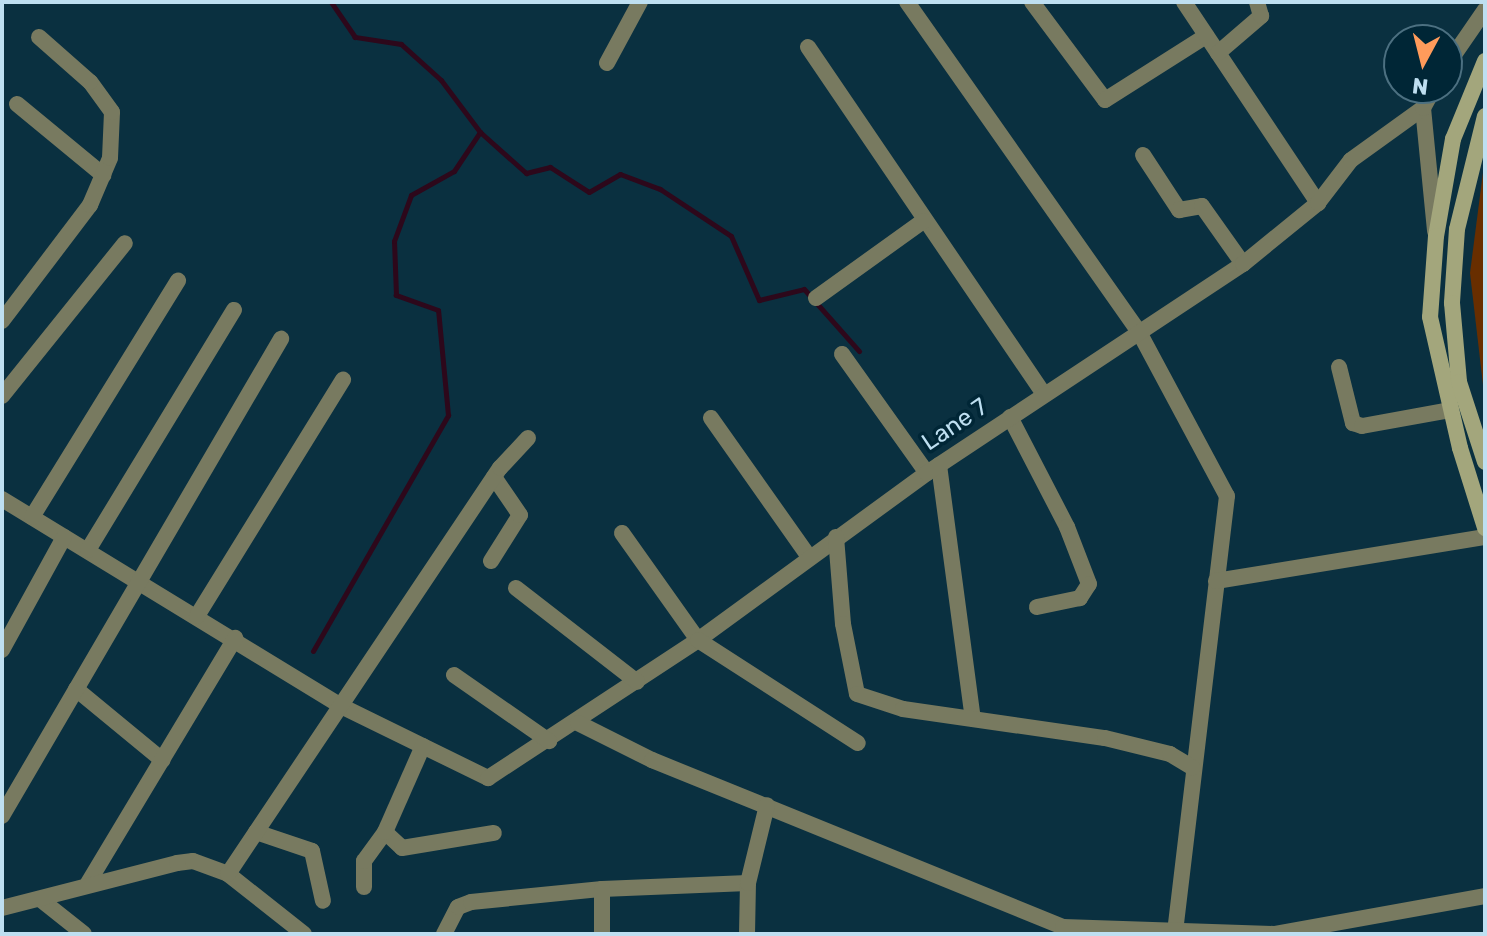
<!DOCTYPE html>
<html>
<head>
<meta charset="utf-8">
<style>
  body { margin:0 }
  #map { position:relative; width:1487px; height:936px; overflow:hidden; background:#0a3040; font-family:Rubik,sans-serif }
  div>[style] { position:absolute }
  .green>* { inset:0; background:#682e00 }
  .stream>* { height:5px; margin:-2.5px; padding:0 2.5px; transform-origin:2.5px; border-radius:2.5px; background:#2d081b }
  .minor>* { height:16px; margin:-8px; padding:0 8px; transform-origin:8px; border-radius:8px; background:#787a60 }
  .secondary>* { height:16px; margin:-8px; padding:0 8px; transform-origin:8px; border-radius:8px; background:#a3a67c }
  span { translate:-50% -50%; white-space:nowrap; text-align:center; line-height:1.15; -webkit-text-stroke:7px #002636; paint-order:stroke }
  .street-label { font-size:24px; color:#bedff1 }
  .frame { position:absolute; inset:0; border:4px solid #bedff1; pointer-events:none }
  .north { position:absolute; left:1383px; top:24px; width:80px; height:80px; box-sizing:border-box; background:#002636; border:2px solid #4c7081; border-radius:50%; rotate:187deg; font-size:22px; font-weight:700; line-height:32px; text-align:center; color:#bedff1 }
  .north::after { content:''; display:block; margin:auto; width:28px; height:36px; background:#ff9b5b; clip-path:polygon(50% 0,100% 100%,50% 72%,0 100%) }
</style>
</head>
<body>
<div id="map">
  <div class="green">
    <i style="clip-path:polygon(1485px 157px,1485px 402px,1470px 273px)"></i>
  </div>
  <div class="stream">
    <i style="left:480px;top:132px;width:62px;rotate:41.7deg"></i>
    <i style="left:526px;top:173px;width:25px;rotate:-14deg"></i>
    <i style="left:550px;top:167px;width:46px;rotate:32.7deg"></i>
    <i style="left:589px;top:192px;width:36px;rotate:-30deg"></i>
    <i style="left:620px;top:174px;width:43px;rotate:20.6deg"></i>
    <i style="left:660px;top:189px;width:85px;rotate:33.5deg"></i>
    <i style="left:731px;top:236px;width:70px;rotate:66.4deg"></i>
    <i style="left:759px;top:300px;width:46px;rotate:-13.7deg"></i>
    <i style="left:804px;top:289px;width:83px;rotate:48.4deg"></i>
    <i style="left:313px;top:651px;width:272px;rotate:-60.2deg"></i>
    <i style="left:448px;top:415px;width:105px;rotate:-95.4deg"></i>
    <i style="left:438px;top:310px;width:45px;rotate:-160.3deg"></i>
    <i style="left:396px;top:295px;width:54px;rotate:-92.1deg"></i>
    <i style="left:394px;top:241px;width:49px;rotate:-69.7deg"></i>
    <i style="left:411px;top:195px;width:49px;rotate:-29.2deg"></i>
    <i style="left:454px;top:171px;width:47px;rotate:-56.3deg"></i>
    <i style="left:480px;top:132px;width:65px;rotate:-126.9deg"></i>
    <i style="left:441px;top:80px;width:54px;rotate:-138deg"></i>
    <i style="left:401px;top:44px;width:47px;rotate:-171.3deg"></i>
    <i style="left:355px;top:37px;width:42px;rotate:-124.4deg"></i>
  </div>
  <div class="minor">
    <i style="left:907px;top:2px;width:403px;rotate:54.9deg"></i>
    <i style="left:1139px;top:332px;width:186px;rotate:61.8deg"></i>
    <i style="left:1227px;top:496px;width:440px;rotate:96.8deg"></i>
    <i style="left:1032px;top:2px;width:122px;rotate:53.3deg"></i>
    <i style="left:1105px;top:100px;width:120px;rotate:-32.4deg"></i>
    <i style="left:1184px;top:2px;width:242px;rotate:56.3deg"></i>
    <i style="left:808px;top:47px;width:420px;rotate:55.8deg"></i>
    <i style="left:1218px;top:53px;width:57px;rotate:-40.7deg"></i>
    <i style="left:1261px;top:16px;width:15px;rotate:-106deg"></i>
    <i style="left:607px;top:63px;width:69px;rotate:-61.6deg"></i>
    <i style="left:1447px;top:65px;width:67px;rotate:-55.4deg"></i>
    <i style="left:17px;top:104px;width:112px;rotate:39.5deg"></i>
    <i style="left:1423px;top:108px;width:124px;rotate:84.4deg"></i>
    <i style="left:1143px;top:155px;width:66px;rotate:56.8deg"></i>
    <i style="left:1179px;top:210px;width:23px;rotate:-10deg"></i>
    <i style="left:1202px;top:206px;width:71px;rotate:54.7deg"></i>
    <i style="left:816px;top:298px;width:132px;rotate:-35.7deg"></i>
    <i style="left:2px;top:321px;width:146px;rotate:-52.8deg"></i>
    <i style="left:90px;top:205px;width:51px;rotate:-66.9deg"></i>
    <i style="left:110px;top:158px;width:46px;rotate:-87.5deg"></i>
    <i style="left:112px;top:112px;width:37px;rotate:-126deg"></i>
    <i style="left:90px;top:82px;width:68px;rotate:-138.6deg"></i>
    <i style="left:842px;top:354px;width:146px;rotate:54.5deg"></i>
    <i style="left:1339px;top:367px;width:58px;rotate:76deg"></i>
    <i style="left:1353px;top:423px;width:9px;rotate:18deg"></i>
    <i style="left:1362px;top:426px;width:89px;rotate:-10.3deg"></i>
    <i style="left:2px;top:396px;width:196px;rotate:-51.2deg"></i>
    <i style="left:1010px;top:417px;width:124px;rotate:62.6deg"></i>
    <i style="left:1067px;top:527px;width:61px;rotate:68.9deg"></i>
    <i style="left:1089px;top:584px;width:17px;rotate:123deg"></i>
    <i style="left:1080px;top:598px;width:44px;rotate:168.2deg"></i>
    <i style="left:711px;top:418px;width:170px;rotate:54.8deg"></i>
    <i style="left:939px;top:465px;width:256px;rotate:82.4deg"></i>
    <i style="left:2px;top:499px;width:397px;rotate:31.4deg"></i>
    <i style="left:341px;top:706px;width:164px;rotate:26.1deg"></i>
    <i style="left:488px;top:778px;width:251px;rotate:-33.3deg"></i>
    <i style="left:698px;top:640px;width:283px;rotate:-36.1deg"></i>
    <i style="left:927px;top:473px;width:379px;rotate:-33.5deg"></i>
    <i style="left:1243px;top:264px;width:97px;rotate:-39.1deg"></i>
    <i style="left:1318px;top:203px;width:54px;rotate:-52.5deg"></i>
    <i style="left:1351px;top:160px;width:89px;rotate:-35.8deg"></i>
    <i style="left:1423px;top:108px;width:23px;rotate:-61deg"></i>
    <i style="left:32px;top:517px;width:278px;rotate:-58.3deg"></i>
    <i style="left:622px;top:533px;width:131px;rotate:54.6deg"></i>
    <i style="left:698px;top:640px;width:190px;rotate:32.8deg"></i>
    <i style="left:836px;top:537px;width:87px;rotate:85.4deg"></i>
    <i style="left:843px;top:624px;width:71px;rotate:78.7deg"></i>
    <i style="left:857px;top:694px;width:48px;rotate:18.1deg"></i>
    <i style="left:903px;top:709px;width:204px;rotate:8.2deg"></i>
    <i style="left:1105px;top:738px;width:67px;rotate:13.8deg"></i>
    <i style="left:1170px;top:754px;width:26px;rotate:31deg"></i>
    <i style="left:88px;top:550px;width:281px;rotate:-58.7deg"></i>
    <i style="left:491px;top:561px;width:54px;rotate:-57.8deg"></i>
    <i style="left:520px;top:515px;width:46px;rotate:-124.4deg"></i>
    <i style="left:1216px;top:581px;width:273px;rotate:-9.3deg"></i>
    <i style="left:516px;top:588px;width:153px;rotate:37.8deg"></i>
    <i style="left:197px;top:616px;width:278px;rotate:-58.3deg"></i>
    <i style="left:2px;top:650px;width:129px;rotate:-61.2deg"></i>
    <i style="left:454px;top:675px;width:116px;rotate:34.8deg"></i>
    <i style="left:76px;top:689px;width:112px;rotate:39.5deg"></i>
    <i style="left:578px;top:723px;width:83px;rotate:26.6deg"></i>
    <i style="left:652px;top:760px;width:444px;rotate:22.1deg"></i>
    <i style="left:1063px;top:927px;width:211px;rotate:1.9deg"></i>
    <i style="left:1274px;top:934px;width:214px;rotate:-10.2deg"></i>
    <i style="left:2px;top:816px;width:553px;rotate:-59.68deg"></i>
    <i style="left:256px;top:832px;width:59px;rotate:18.7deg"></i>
    <i style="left:312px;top:851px;width:51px;rotate:77.6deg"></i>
    <i style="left:385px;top:832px;width:23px;rotate:43deg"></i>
    <i style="left:402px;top:848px;width:93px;rotate:-9.3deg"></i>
    <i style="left:88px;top:883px;width:286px;rotate:-59deg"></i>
    <i style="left:364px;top:887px;width:26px;rotate:-90deg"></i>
    <i style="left:364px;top:861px;width:36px;rotate:-54deg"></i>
    <i style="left:385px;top:832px;width:94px;rotate:-66.2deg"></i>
    <i style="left:40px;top:899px;width:56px;rotate:38.5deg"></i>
    <i style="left:2px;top:908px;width:181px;rotate:-14.4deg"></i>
    <i style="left:177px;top:863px;width:16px;rotate:-7deg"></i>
    <i style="left:193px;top:861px;width:37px;rotate:20deg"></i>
    <i style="left:304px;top:934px;width:97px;rotate:-141.7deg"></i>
    <i style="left:228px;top:874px;width:489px;rotate:-56.2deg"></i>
    <i style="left:500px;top:468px;width:41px;rotate:-47deg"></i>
    <i style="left:444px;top:934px;width:30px;rotate:-63deg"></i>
    <i style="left:458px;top:907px;width:14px;rotate:-21deg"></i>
    <i style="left:471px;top:902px;width:132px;rotate:-5.7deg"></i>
    <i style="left:602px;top:889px;width:146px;rotate:-2.4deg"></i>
    <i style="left:602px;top:934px;width:45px;rotate:-90deg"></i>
    <i style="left:747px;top:934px;width:51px;rotate:-88.9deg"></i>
    <i style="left:748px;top:883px;width:80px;rotate:-76.3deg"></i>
  </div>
  <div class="secondary">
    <i style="left:1485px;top:61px;width:84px;rotate:112.3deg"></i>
    <i style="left:1453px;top:139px;width:98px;rotate:99.9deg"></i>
    <i style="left:1436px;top:236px;width:81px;rotate:94.2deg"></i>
    <i style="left:1430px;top:317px;width:134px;rotate:77.1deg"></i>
    <i style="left:1460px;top:448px;width:84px;rotate:72.6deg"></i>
    <i style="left:1485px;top:116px;width:116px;rotate:103.9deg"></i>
    <i style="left:1457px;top:229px;width:74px;rotate:93.9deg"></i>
    <i style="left:1452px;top:303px;width:79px;rotate:84.9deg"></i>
    <i style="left:1459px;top:382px;width:84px;rotate:72deg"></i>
  </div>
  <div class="street-label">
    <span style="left:955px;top:425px;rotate:-34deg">Lane 7</span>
  </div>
  <div class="frame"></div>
  <div class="north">N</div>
</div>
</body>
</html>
